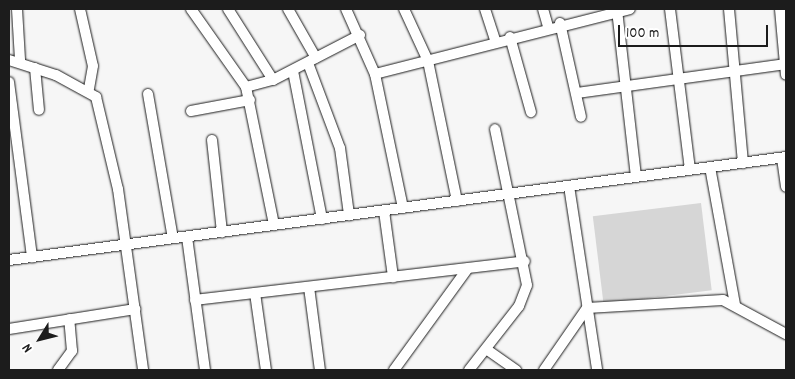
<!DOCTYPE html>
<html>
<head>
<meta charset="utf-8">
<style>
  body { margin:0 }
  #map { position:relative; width:795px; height:379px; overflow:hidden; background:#f6f6f6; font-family:Dekko,sans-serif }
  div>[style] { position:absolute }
  .green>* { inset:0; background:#d6d6d6; transform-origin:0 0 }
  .roads { filter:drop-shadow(0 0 1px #1c1c1c) drop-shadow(0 0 1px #1c1c1c) }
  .minor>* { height:10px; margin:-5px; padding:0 5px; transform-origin:5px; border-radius:5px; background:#fff }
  span { translate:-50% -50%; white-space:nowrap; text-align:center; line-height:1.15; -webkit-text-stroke:4px #fff; paint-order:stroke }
  .frame { position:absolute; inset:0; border:10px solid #1c1c1c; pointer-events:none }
  .north { position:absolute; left:15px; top:314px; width:50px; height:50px; -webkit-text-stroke:4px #fff; paint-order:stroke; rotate:234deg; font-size:14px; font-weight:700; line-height:20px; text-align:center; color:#1c1c1c }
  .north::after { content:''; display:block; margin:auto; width:18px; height:22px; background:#1c1c1c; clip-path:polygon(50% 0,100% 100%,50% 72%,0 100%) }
  .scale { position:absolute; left:618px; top:25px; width:150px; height:22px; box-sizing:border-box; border:2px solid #1c1c1c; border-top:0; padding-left:6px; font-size:15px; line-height:18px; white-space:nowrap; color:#1c1c1c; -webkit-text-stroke:4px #fff; paint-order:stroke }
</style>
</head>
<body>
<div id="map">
  <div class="green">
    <i style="left:701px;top:203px;width:88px;height:109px;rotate:83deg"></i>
  </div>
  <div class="roads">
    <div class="minor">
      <i style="left:17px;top:9px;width:51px;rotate:86.6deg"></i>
      <i style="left:80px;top:9px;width:58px;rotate:77.2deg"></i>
      <i style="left:93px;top:66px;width:23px;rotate:100deg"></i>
      <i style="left:191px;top:9px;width:95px;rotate:54.8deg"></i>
      <i style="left:246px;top:87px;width:141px;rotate:78.5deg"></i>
      <i style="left:228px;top:9px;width:84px;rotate:57.6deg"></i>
      <i style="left:288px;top:9px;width:56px;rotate:60.3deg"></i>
      <i style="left:346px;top:9px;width:71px;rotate:66deg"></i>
      <i style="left:375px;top:74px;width:137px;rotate:78.2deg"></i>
      <i style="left:404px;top:9px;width:57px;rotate:65.2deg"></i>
      <i style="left:428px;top:61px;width:143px;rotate:78.3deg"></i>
      <i style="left:485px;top:9px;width:35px;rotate:72deg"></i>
      <i style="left:543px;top:9px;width:18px;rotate:74deg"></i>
      <i style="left:670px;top:9px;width:162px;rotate:82.9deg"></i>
      <i style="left:729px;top:9px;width:155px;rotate:84.8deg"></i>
      <i style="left:780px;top:9px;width:66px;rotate:84.8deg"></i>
      <i style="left:617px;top:10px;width:168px;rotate:83.5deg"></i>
      <i style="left:560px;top:23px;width:96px;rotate:77.4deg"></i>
      <i style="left:510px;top:37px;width:78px;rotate:74.4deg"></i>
      <i style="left:9px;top:60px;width:49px;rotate:17.7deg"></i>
      <i style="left:56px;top:75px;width:46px;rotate:28.8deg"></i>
      <i style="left:96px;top:97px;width:95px;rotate:76.6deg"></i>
      <i style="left:118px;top:189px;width:183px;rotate:82.1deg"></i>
      <i style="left:308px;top:63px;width:91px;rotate:69.4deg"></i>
      <i style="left:340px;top:148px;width:68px;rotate:82.3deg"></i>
      <i style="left:35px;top:68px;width:42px;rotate:84.6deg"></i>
      <i style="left:293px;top:71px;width:151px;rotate:78.9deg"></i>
      <i style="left:375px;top:74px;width:263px;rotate:-14.3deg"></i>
      <i style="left:9px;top:82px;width:177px;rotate:82.5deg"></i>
      <i style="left:246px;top:87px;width:28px;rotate:-15deg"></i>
      <i style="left:273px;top:80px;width:98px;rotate:-27.3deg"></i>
      <i style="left:577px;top:93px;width:211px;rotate:-7.9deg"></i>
      <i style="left:148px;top:94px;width:146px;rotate:80.2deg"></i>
      <i style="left:191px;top:111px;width:60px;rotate:-10.6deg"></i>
      <i style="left:212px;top:140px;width:93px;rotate:83.8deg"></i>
      <i style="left:782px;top:158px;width:29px;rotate:82deg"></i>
      <i style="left:710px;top:167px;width:139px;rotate:79.7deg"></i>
      <i style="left:569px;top:186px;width:186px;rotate:81.3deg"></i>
      <i style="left:384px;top:211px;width:67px;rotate:82.2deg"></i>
      <i style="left:187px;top:237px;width:134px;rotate:82.3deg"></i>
      <i style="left:9px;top:260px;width:784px;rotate:-7.55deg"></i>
      <i style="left:309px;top:287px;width:84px;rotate:82.5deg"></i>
      <i style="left:255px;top:293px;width:78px;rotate:81.9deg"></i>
      <i style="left:195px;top:300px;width:332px;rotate:-6.7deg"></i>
      <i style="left:9px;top:329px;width:128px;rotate:-9deg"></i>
      <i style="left:486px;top:349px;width:37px;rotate:35deg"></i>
      <i style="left:58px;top:370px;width:24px;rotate:-54deg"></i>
      <i style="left:72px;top:351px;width:32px;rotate:-95deg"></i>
      <i style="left:394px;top:370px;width:126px;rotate:-54deg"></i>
      <i style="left:469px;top:370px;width:81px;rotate:-52deg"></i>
      <i style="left:519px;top:306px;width:22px;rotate:-69deg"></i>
      <i style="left:527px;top:285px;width:159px;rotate:-101.6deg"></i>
      <i style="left:544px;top:370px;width:75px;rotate:-55.3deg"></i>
      <i style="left:587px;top:308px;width:136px;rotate:-3.4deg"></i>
      <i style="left:723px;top:300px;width:72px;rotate:28.4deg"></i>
    </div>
  </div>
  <div class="frame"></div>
  <div class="north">N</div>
  <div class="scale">100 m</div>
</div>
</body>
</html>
